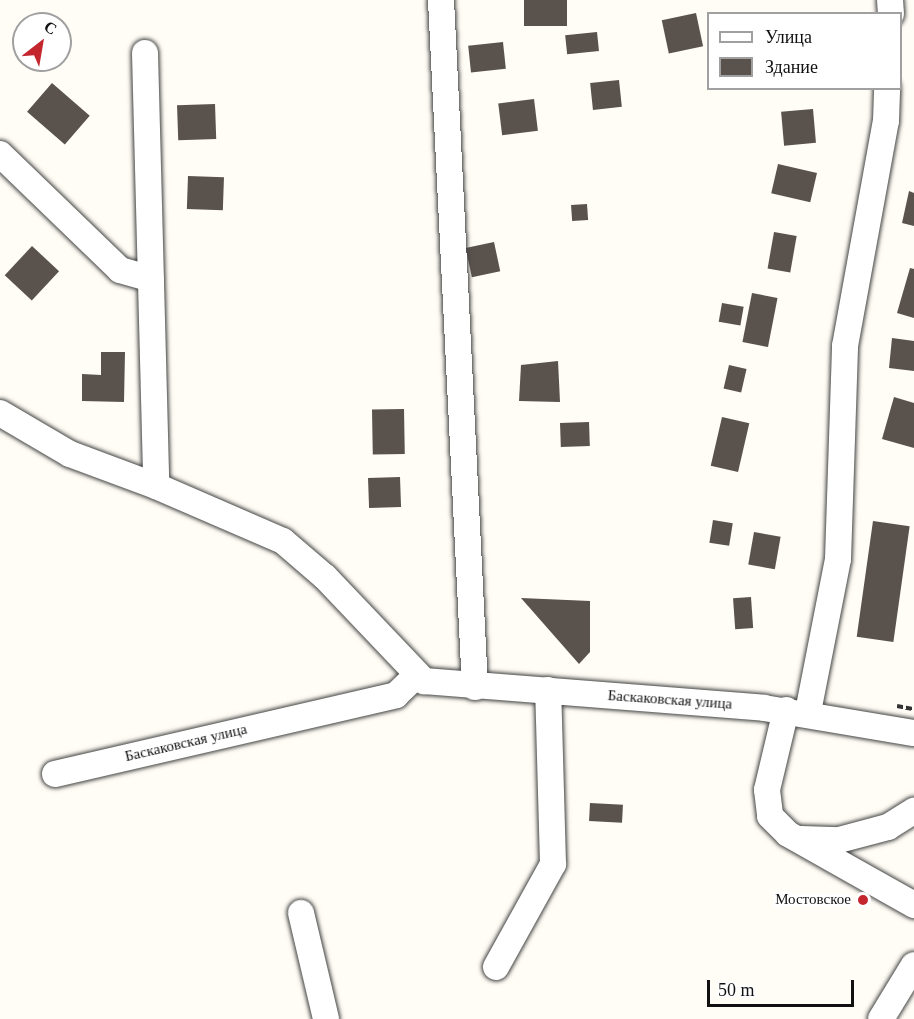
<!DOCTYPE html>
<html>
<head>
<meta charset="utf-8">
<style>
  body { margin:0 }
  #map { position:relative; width:914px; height:1019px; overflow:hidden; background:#fffdf5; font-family:"Times New Roman",serif }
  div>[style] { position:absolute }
  .building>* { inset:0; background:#5a524d; transform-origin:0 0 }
  .path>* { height:4px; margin-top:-2px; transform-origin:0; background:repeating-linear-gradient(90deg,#333 0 6px,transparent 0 9px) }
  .roads { filter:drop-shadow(0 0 2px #444) drop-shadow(0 0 2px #444) }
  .minor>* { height:26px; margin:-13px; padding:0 13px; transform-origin:13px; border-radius:13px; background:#fff }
  .dots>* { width:16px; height:16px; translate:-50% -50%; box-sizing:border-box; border:3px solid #fff; border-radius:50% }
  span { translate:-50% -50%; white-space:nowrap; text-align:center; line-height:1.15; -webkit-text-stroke:6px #fff; paint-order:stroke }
  .street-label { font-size:15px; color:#111 }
  .poi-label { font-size:15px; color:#111 }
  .right { translate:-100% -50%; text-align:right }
  .legend { position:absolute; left:707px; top:12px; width:195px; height:78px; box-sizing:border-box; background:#fff; border:2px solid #a0a0a0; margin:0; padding:8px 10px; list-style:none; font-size:18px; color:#111 }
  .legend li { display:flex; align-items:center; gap:12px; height:30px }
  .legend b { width:30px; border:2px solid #a0a0a0 }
  .north { position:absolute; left:12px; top:12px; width:60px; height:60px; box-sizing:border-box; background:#fff; border:2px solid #a0a0a0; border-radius:50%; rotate:31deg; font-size:16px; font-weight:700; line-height:24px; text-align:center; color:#111 }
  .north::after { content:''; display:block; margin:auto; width:21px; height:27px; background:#c4262e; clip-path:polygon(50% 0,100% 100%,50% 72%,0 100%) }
  .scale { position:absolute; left:707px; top:980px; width:147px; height:27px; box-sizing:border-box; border:3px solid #111; border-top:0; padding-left:8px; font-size:18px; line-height:21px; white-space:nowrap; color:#111; -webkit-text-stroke:4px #fff; paint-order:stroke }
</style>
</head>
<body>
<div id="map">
  <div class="building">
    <i style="left:524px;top:0;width:43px;height:26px"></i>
    <i style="left:696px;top:13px;width:34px;height:35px;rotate:78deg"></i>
    <i style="left:597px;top:32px;width:19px;height:32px;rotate:84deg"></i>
    <i style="left:503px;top:42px;width:27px;height:35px;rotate:84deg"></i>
    <i style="left:619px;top:80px;width:27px;height:29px;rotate:84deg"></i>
    <i style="left:52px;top:83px;width:50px;height:38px;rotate:41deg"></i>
    <i style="left:534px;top:99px;width:32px;height:36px;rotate:83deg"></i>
    <i style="left:215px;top:104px;width:35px;height:38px;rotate:88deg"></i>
    <i style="left:813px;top:109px;width:34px;height:32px;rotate:85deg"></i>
    <i style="left:778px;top:164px;width:40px;height:30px;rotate:13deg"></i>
    <i style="left:188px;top:176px;width:36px;height:33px;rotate:2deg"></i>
    <i style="clip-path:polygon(909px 191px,914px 193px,914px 226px,902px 223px)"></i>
    <i style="left:587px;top:204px;width:16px;height:16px;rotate:86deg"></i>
    <i style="left:774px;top:232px;width:23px;height:37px;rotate:10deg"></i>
    <i style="left:494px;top:242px;width:30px;height:29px;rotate:78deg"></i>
    <i style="left:32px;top:246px;width:37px;height:40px;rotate:43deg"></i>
    <i style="clip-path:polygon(910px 268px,914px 269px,914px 318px,897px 313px)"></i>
    <i style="left:752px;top:293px;width:26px;height:50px;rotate:11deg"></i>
    <i style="left:722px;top:303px;width:22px;height:19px;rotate:10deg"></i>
    <i style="clip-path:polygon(892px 338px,914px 341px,914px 371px,889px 368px)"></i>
    <i style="clip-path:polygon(101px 352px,125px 352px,124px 402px,82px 401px,82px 374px,101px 375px)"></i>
    <i style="clip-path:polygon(558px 361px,560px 402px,519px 401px,521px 365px)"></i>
    <i style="left:729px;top:365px;width:18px;height:24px;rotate:13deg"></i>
    <i style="clip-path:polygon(894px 397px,914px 403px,914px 448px,882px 439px)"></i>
    <i style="left:404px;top:409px;width:45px;height:32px;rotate:89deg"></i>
    <i style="left:722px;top:417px;width:28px;height:50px;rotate:13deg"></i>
    <i style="left:589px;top:422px;width:24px;height:29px;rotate:88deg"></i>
    <i style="left:400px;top:477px;width:30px;height:32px;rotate:88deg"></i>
    <i style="left:713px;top:520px;width:20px;height:23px;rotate:9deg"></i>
    <i style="left:873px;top:521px;width:37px;height:117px;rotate:8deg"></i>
    <i style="left:754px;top:532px;width:27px;height:33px;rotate:10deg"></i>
    <i style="left:751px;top:597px;width:31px;height:18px;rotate:86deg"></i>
    <i style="clip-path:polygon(521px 598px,590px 601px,590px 652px,579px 664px)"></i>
    <i style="left:590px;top:803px;width:33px;height:18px;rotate:3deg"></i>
  </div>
  <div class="path">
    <i style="left:897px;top:706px;width:16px;rotate:11deg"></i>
  </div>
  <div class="roads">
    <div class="minor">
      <i style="left:441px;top:0;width:688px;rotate:87.17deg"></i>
      <i style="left:890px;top:0;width:14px;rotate:86deg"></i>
      <i style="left:145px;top:53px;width:433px;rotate:88.5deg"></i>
      <i style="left:0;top:154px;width:167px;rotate:44deg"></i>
      <i style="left:120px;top:270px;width:32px;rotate:16deg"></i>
      <i style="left:0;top:413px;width:81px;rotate:30.4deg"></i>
      <i style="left:70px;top:454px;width:92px;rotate:20.4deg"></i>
      <i style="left:156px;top:486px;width:138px;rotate:23.4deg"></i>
      <i style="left:283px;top:541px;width:55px;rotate:40.6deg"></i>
      <i style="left:325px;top:577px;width:144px;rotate:46.4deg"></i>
      <i style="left:424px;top:681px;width:341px;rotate:4.5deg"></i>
      <i style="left:764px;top:708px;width:152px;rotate:9.5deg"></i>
      <i style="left:786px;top:710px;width:82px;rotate:103.4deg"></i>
      <i style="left:767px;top:790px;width:26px;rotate:83deg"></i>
      <i style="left:770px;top:816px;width:25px;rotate:45deg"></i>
      <i style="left:788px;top:834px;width:145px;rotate:29.4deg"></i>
      <i style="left:808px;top:712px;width:156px;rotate:-78.9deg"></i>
      <i style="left:838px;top:559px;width:213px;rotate:-88.1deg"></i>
      <i style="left:845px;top:346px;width:229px;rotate:-79.7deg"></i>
      <i style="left:886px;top:121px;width:33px;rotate:-88deg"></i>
      <i style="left:55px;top:774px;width:350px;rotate:-13deg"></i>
      <i style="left:396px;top:695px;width:28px;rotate:-44deg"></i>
      <i style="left:801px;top:839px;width:38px;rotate:2deg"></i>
      <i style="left:839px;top:840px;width:51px;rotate:-14.9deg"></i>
      <i style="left:888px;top:827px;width:31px;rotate:-32deg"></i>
      <i style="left:301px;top:913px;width:109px;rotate:76.7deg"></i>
      <i style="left:496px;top:967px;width:118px;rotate:-61deg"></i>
      <i style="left:553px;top:864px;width:174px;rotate:-91.6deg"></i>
      <i style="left:881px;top:1019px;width:63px;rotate:-58.6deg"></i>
    </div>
  </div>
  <div class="dots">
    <i style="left:863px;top:900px;background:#c4262e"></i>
  </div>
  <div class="street-label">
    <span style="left:670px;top:700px;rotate:4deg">Баскаковская улица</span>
    <span style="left:186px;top:743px;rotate:-13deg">Баскаковская улица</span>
  </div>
  <div class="poi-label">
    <span class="right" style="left:851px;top:900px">Мостовское</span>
  </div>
  <ul class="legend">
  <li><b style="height:8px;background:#fff"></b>Улица</li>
  <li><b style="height:16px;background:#5a524d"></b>Здание</li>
  </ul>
  <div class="north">С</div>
  <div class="scale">50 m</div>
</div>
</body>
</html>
